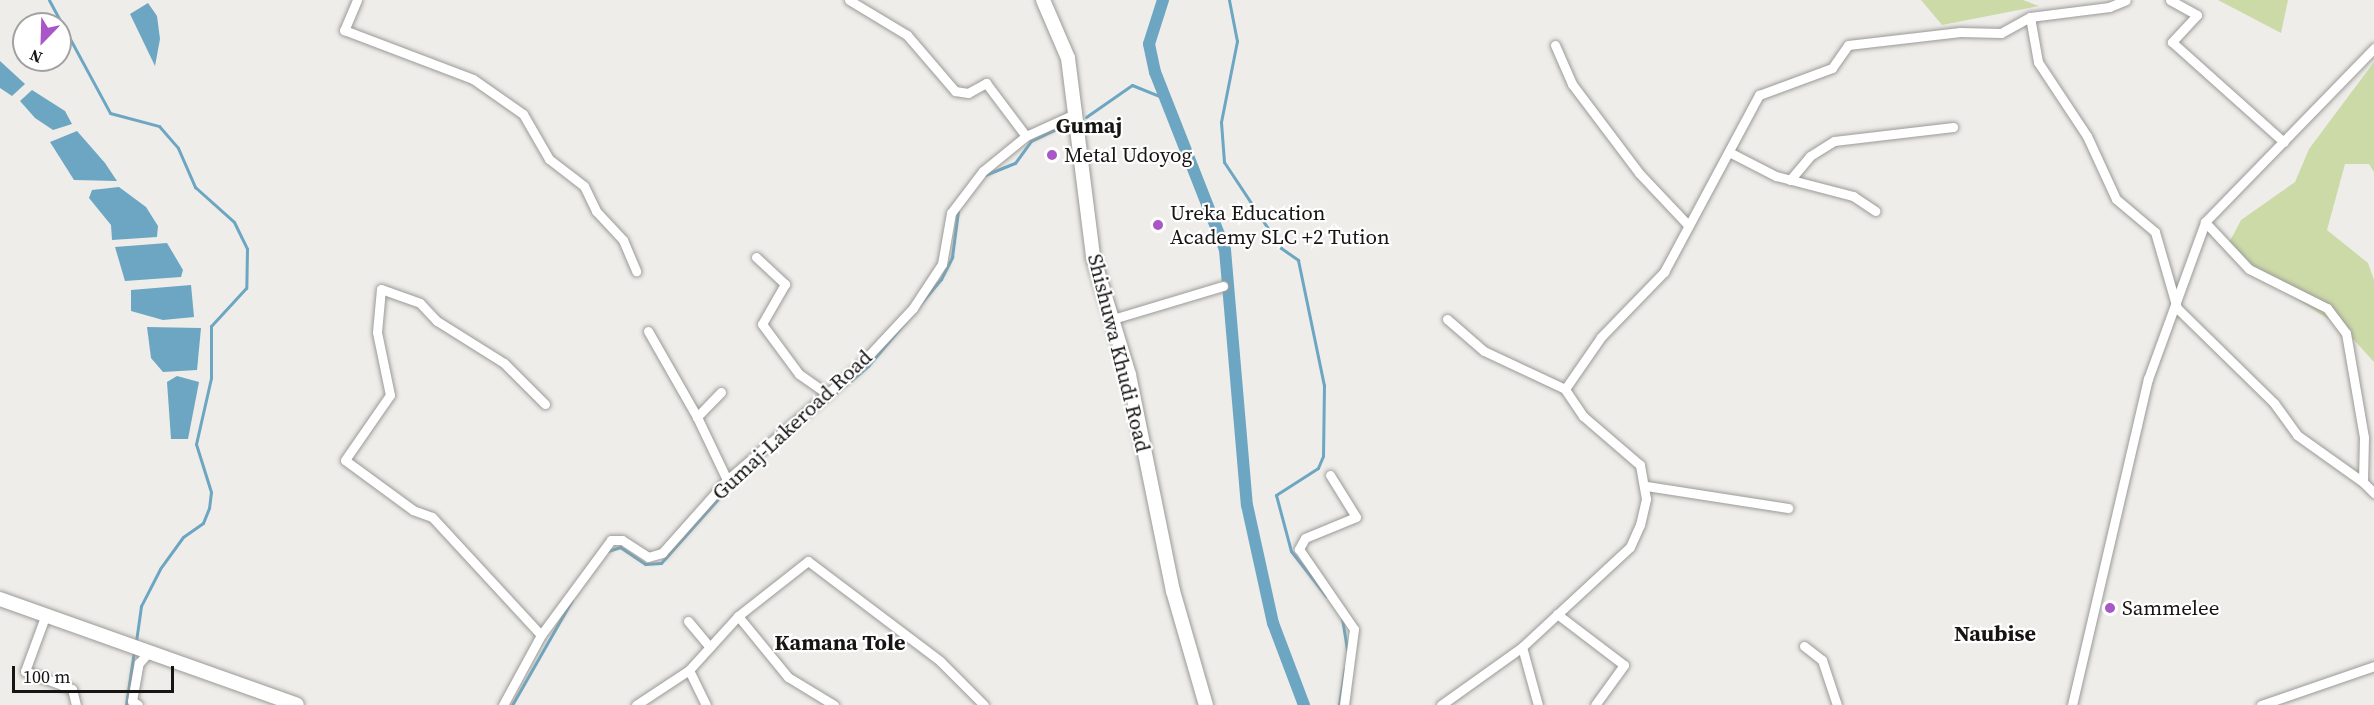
<!DOCTYPE html>
<html>
<head>
<meta charset="utf-8">
<style>
  body { margin:0 }
  #map { position:relative; width:2374px; height:705px; overflow:hidden; background:#eeede9; font-family:"Source Serif 4",serif }
  div>[style] { position:absolute }
  .green>* { inset:0; background:#ccdaa8 }
  .water>* { inset:0; background:#6ca6c2 }
  .stream>* { height:3px; margin:-1.5px; padding:0 1.5px; transform-origin:1.5px; border-radius:1.5px; background:#6ca6c2 }
  .canal>* { height:12px; margin:-6px; padding:0 6px; transform-origin:6px; border-radius:6px; background:#6ca6c2 }
  .roads { filter:drop-shadow(0 0 2px #9b9a97) drop-shadow(0 0 2px #9b9a97) }
  .street>* { height:9px; margin:-4.5px; padding:0 4.5px; transform-origin:4.5px; border-radius:4.5px; background:#fff }
  .secondary>* { height:14px; margin:-7px; padding:0 7px; transform-origin:7px; border-radius:7px; background:#fff }
  .dots>* { width:16px; height:16px; translate:-50% -50%; box-sizing:border-box; border:3px solid #fff; border-radius:50% }
  span { translate:-50% -50%; white-space:nowrap; text-align:center; line-height:1.15; -webkit-text-stroke:4.5px #fff; paint-order:stroke }
  .poi-label { font-size:21px; color:#161514 }
  .left { translate:0 -50%; text-align:left }
  .street-label { font-size:21px; color:#161514 }
  .neighbourhood-label { font-size:22px; color:#161514; font-weight:700 }
  .north { position:absolute; left:12px; top:12px; width:60px; height:60px; box-sizing:border-box; background:#fff; border:2px solid #a2a1a1; border-radius:50%; rotate:203deg; font-size:16px; font-weight:700; line-height:24px; text-align:center; color:#161514 }
  .north::after { content:''; display:block; margin:auto; width:21px; height:27px; background:#a956c6; clip-path:polygon(50% 0,100% 100%,50% 72%,0 100%) }
  .scale { position:absolute; left:12px; top:666px; width:162px; height:27px; box-sizing:border-box; border:3px solid #161514; border-top:0; padding-left:8px; font-size:18px; line-height:21px; white-space:nowrap; color:#161514; -webkit-text-stroke:4px #fff; paint-order:stroke }
</style>
</head>
<body>
<div id="map">
  <div class="green">
    <i style="clip-path:polygon(1921px 0,2023px 0,2039px 6px,1942px 25px)"></i>
    <i style="clip-path:polygon(2218px 0,2288px 0,2281px 33px)"></i>
    <i style="clip-path:polygon(2374px 62px,2374px 172px,2369px 164px,2345px 164px,2327px 230px,2368px 263px,2374px 280px,2374px 362px,2344px 329px,2249px 269px,2229px 243px,2241px 220px,2295px 182px,2309px 149px)"></i>
  </div>
  <div class="water">
    <i style="clip-path:polygon(148px 3px,157px 16px,160px 39px,155px 66px,130px 14px)"></i>
    <i style="clip-path:polygon(0 61px,25px 84px,12px 96px,0 88px)"></i>
    <i style="clip-path:polygon(32px 90px,65px 111px,72px 124px,53px 130px,35px 118px,20px 101px)"></i>
    <i style="clip-path:polygon(77px 131px,105px 163px,117px 181px,74px 180px,50px 142px)"></i>
    <i style="clip-path:polygon(119px 187px,146px 207px,158px 226px,157px 237px,112px 240px,111px 225px,89px 198px,92px 190px)"></i>
    <i style="clip-path:polygon(167px 243px,183px 270px,181px 277px,125px 281px,115px 247px)"></i>
    <i style="clip-path:polygon(191px 285px,194px 317px,163px 320px,131px 311px,131px 290px)"></i>
    <i style="clip-path:polygon(147px 327px,201px 328px,197px 370px,163px 372px,151px 358px)"></i>
    <i style="clip-path:polygon(177px 376px,199px 382px,188px 439px,171px 439px,167px 382px)"></i>
  </div>
  <div class="stream">
    <i style="left:49px;top:0;width:128px;rotate:61.6deg"></i>
    <i style="left:110px;top:113px;width:51px;rotate:14.9deg"></i>
    <i style="left:159px;top:126px;width:29px;rotate:49deg"></i>
    <i style="left:178px;top:148px;width:43px;rotate:66.4deg"></i>
    <i style="left:195px;top:187px;width:52px;rotate:41.9deg"></i>
    <i style="left:234px;top:222px;width:30px;rotate:64deg"></i>
    <i style="left:247px;top:249px;width:39px;rotate:91deg"></i>
    <i style="left:246px;top:288px;width:52px;rotate:132.6deg"></i>
    <i style="left:211px;top:326px;width:52px;rotate:90deg"></i>
    <i style="left:211px;top:378px;width:68px;rotate:102.8deg"></i>
    <i style="left:196px;top:444px;width:50px;rotate:72.6deg"></i>
    <i style="left:211px;top:492px;width:16px;rotate:97deg"></i>
    <i style="left:209px;top:508px;width:16px;rotate:112deg"></i>
    <i style="left:203px;top:523px;width:24px;rotate:145deg"></i>
    <i style="left:183px;top:537px;width:39px;rotate:126deg"></i>
    <i style="left:160px;top:569px;width:42px;rotate:117.2deg"></i>
    <i style="left:141px;top:606px;width:36px;rotate:98deg"></i>
    <i style="left:1229px;top:0;width:42px;rotate:79deg"></i>
    <i style="left:1237px;top:41px;width:83px;rotate:101.2deg"></i>
    <i style="left:1221px;top:122px;width:40px;rotate:85.7deg"></i>
    <i style="left:1224px;top:162px;width:103px;rotate:56.5deg"></i>
    <i style="left:1281px;top:248px;width:21px;rotate:35deg"></i>
    <i style="left:1298px;top:260px;width:128px;rotate:78.3deg"></i>
    <i style="left:1324px;top:385px;width:71px;rotate:90.8deg"></i>
    <i style="left:1323px;top:456px;width:13px;rotate:113deg"></i>
    <i style="left:1318px;top:468px;width:50px;rotate:147.3deg"></i>
    <i style="left:1276px;top:495px;width:58px;rotate:75deg"></i>
    <i style="left:1291px;top:551px;width:57px;rotate:52.1deg"></i>
    <i style="left:1086px;top:117px;width:56px;rotate:-34.8deg"></i>
    <i style="left:1132px;top:85px;width:35px;rotate:22deg"></i>
    <i style="left:985px;top:175px;width:32px;rotate:-22deg"></i>
    <i style="left:1015px;top:163px;width:27px;rotate:-54deg"></i>
    <i style="left:1031px;top:141px;width:44px;rotate:-25.4deg"></i>
    <i style="left:804px;top:420px;width:84px;rotate:-40.2deg"></i>
    <i style="left:868px;top:366px;width:114px;rotate:-50deg"></i>
    <i style="left:941px;top:279px;width:25px;rotate:-63deg"></i>
    <i style="left:952px;top:257px;width:46px;rotate:-82.6deg"></i>
    <i style="left:608px;top:551px;width:13px;rotate:-18deg"></i>
    <i style="left:620px;top:547px;width:30px;rotate:34deg"></i>
    <i style="left:645px;top:564px;width:16px;rotate:-4deg"></i>
    <i style="left:661px;top:563px;width:107px;rotate:-48.4deg"></i>
    <i style="left:732px;top:483px;width:65px;rotate:-41.3deg"></i>
    <i style="left:1342px;top:618px;width:32px;rotate:81deg"></i>
    <i style="left:126px;top:705px;width:55px;rotate:-81.6deg"></i>
    <i style="left:512px;top:705px;width:121px;rotate:-60.3deg"></i>
    <i style="left:1339px;top:705px;width:37px;rotate:-81deg"></i>
  </div>
  <div class="canal">
    <i style="left:1163px;top:0;width:46px;rotate:107.7deg"></i>
    <i style="left:1149px;top:44px;width:29px;rotate:78deg"></i>
    <i style="left:1155px;top:72px;width:191px;rotate:68.5deg"></i>
    <i style="left:1225px;top:250px;width:256px;rotate:85.1deg"></i>
    <i style="left:1247px;top:505px;width:121px;rotate:77.6deg"></i>
    <i style="left:1273px;top:623px;width:88px;rotate:69.3deg"></i>
  </div>
  <div class="roads">
    <div class="street">
      <i style="left:357px;top:0;width:33px;rotate:113deg"></i>
      <i style="left:344px;top:30px;width:138px;rotate:20.8deg"></i>
      <i style="left:473px;top:79px;width:61px;rotate:35deg"></i>
      <i style="left:523px;top:114px;width:52px;rotate:60deg"></i>
      <i style="left:549px;top:159px;width:44px;rotate:37.6deg"></i>
      <i style="left:584px;top:186px;width:28px;rotate:64deg"></i>
      <i style="left:596px;top:211px;width:40px;rotate:47deg"></i>
      <i style="left:623px;top:240px;width:34px;rotate:67deg"></i>
      <i style="left:849px;top:0;width:68px;rotate:31.1deg"></i>
      <i style="left:907px;top:35px;width:74px;rotate:49.4deg"></i>
      <i style="left:955px;top:91px;width:13px;rotate:9deg"></i>
      <i style="left:968px;top:93px;width:21px;rotate:-29deg"></i>
      <i style="left:986px;top:83px;width:66px;rotate:53deg"></i>
      <i style="left:2170px;top:0;width:31px;rotate:29deg"></i>
      <i style="left:2197px;top:15px;width:37px;rotate:133deg"></i>
      <i style="left:2172px;top:42px;width:150px;rotate:41.8deg"></i>
      <i style="left:2030px;top:17px;width:46px;rotate:79.9deg"></i>
      <i style="left:2038px;top:62px;width:89px;rotate:56.5deg"></i>
      <i style="left:2087px;top:136px;width:69px;rotate:65.3deg"></i>
      <i style="left:2116px;top:199px;width:51px;rotate:40.2deg"></i>
      <i style="left:2155px;top:232px;width:79px;rotate:73.9deg"></i>
      <i style="left:2177px;top:308px;width:136px;rotate:44.4deg"></i>
      <i style="left:2274px;top:403px;width:39px;rotate:54deg"></i>
      <i style="left:2297px;top:435px;width:81px;rotate:35.5deg"></i>
      <i style="left:1555px;top:45px;width:43px;rotate:66.4deg"></i>
      <i style="left:1572px;top:84px;width:111px;rotate:53deg"></i>
      <i style="left:1639px;top:173px;width:71px;rotate:46.7deg"></i>
      <i style="left:1729px;top:152px;width:53px;rotate:27.1deg"></i>
      <i style="left:1776px;top:176px;width:80px;rotate:14.6deg"></i>
      <i style="left:1853px;top:196px;width:27px;rotate:34deg"></i>
      <i style="left:1790px;top:180px;width:31px;rotate:-50deg"></i>
      <i style="left:1810px;top:156px;width:28px;rotate:-32deg"></i>
      <i style="left:1834px;top:141px;width:120px;rotate:-6.7deg"></i>
      <i style="left:2205px;top:222px;width:64px;rotate:46.9deg"></i>
      <i style="left:2249px;top:269px;width:87px;rotate:26.6deg"></i>
      <i style="left:2327px;top:308px;width:31px;rotate:53deg"></i>
      <i style="left:2346px;top:333px;width:106px;rotate:80.2deg"></i>
      <i style="left:2364px;top:437px;width:45px;rotate:91.3deg"></i>
      <i style="left:2363px;top:482px;width:16px;rotate:45deg"></i>
      <i style="left:756px;top:257px;width:40px;rotate:43deg"></i>
      <i style="left:785px;top:284px;width:46px;rotate:119.9deg"></i>
      <i style="left:762px;top:324px;width:62px;rotate:53.5deg"></i>
      <i style="left:799px;top:374px;width:35px;rotate:35deg"></i>
      <i style="left:1113px;top:319px;width:115px;rotate:-16.7deg"></i>
      <i style="left:1447px;top:319px;width:49px;rotate:40.9deg"></i>
      <i style="left:1484px;top:351px;width:89px;rotate:25.1deg"></i>
      <i style="left:648px;top:331px;width:99px;rotate:60.3deg"></i>
      <i style="left:1565px;top:389px;width:63px;rotate:-55.3deg"></i>
      <i style="left:1601px;top:337px;width:91px;rotate:-45.9deg"></i>
      <i style="left:1664px;top:272px;width:201px;rotate:-61.8deg"></i>
      <i style="left:1759px;top:95px;width:78px;rotate:-20.3deg"></i>
      <i style="left:1832px;top:68px;width:28px;rotate:-55deg"></i>
      <i style="left:1848px;top:45px;width:113px;rotate:-6.6deg"></i>
      <i style="left:1960px;top:32px;width:41px;rotate:1.4deg"></i>
      <i style="left:2001px;top:33px;width:33px;rotate:-29deg"></i>
      <i style="left:2030px;top:17px;width:80px;rotate:-7.2deg"></i>
      <i style="left:2109px;top:7px;width:18px;rotate:-22deg"></i>
      <i style="left:721px;top:392px;width:35px;rotate:134deg"></i>
      <i style="left:697px;top:417px;width:70px;rotate:64.5deg"></i>
      <i style="left:1330px;top:475px;width:49px;rotate:58.2deg"></i>
      <i style="left:1356px;top:517px;width:55px;rotate:157.6deg"></i>
      <i style="left:1305px;top:538px;width:13px;rotate:119deg"></i>
      <i style="left:1299px;top:549px;width:97px;rotate:55.5deg"></i>
      <i style="left:1354px;top:629px;width:77px;rotate:97.5deg"></i>
      <i style="left:1646px;top:486px;width:144px;rotate:8.8deg"></i>
      <i style="left:46px;top:614px;width:61px;rotate:110.2deg"></i>
      <i style="left:25px;top:671px;width:50px;rotate:21deg"></i>
      <i style="left:72px;top:689px;width:16px;rotate:76deg"></i>
      <i style="left:1557px;top:614px;width:84px;rotate:37.3deg"></i>
      <i style="left:1624px;top:665px;width:49px;rotate:125.9deg"></i>
      <i style="left:738px;top:616px;width:79px;rotate:50.7deg"></i>
      <i style="left:788px;top:677px;width:54px;rotate:31.3deg"></i>
      <i style="left:688px;top:621px;width:34px;rotate:50deg"></i>
      <i style="left:541px;top:635px;width:161px;rotate:-132.7deg"></i>
      <i style="left:432px;top:517px;width:20px;rotate:-160deg"></i>
      <i style="left:413px;top:510px;width:84px;rotate:-143.7deg"></i>
      <i style="left:345px;top:460px;width:79px;rotate:-55.3deg"></i>
      <i style="left:390px;top:395px;width:64px;rotate:-101.7deg"></i>
      <i style="left:377px;top:332px;width:43px;rotate:-84.7deg"></i>
      <i style="left:381px;top:289px;width:41px;rotate:19.7deg"></i>
      <i style="left:420px;top:303px;width:25px;rotate:47deg"></i>
      <i style="left:437px;top:321px;width:79px;rotate:32.1deg"></i>
      <i style="left:504px;top:363px;width:58px;rotate:45deg"></i>
      <i style="left:1804px;top:646px;width:23px;rotate:38deg"></i>
      <i style="left:1822px;top:660px;width:47px;rotate:71.6deg"></i>
      <i style="left:1522px;top:647px;width:60px;rotate:74.6deg"></i>
      <i style="left:138px;top:705px;width:7px;rotate:-146deg"></i>
      <i style="left:132px;top:701px;width:39px;rotate:-80deg"></i>
      <i style="left:139px;top:663px;width:13px;rotate:-48deg"></i>
      <i style="left:503px;top:705px;width:80px;rotate:-61.5deg"></i>
      <i style="left:541px;top:635px;width:118px;rotate:-53.6deg"></i>
      <i style="left:611px;top:540px;width:11px"></i>
      <i style="left:622px;top:540px;width:31px;rotate:33deg"></i>
      <i style="left:648px;top:557px;width:15px;rotate:-16deg"></i>
      <i style="left:662px;top:553px;width:98px;rotate:-48.3deg"></i>
      <i style="left:727px;top:480px;width:170px;rotate:-40.7deg"></i>
      <i style="left:856px;top:369px;width:83px;rotate:-46.9deg"></i>
      <i style="left:913px;top:308px;width:53px;rotate:-56.6deg"></i>
      <i style="left:942px;top:264px;width:52px;rotate:-80deg"></i>
      <i style="left:951px;top:213px;width:53px;rotate:-52.7deg"></i>
      <i style="left:983px;top:171px;width:55px;rotate:-39.1deg"></i>
      <i style="left:1026px;top:136px;width:56px;rotate:-24.3deg"></i>
      <i style="left:636px;top:705px;width:64px;rotate:-33.4deg"></i>
      <i style="left:706px;top:705px;width:39px;rotate:-116deg"></i>
      <i style="left:689px;top:670px;width:73px;rotate:-47.8deg"></i>
      <i style="left:738px;top:616px;width:89px;rotate:-38.2deg"></i>
      <i style="left:808px;top:561px;width:166px;rotate:37.1deg"></i>
      <i style="left:940px;top:661px;width:62px;rotate:45deg"></i>
      <i style="left:1441px;top:705px;width:100px;rotate:-35.6deg"></i>
      <i style="left:1522px;top:647px;width:147px;rotate:-42.8deg"></i>
      <i style="left:1630px;top:547px;width:24px;rotate:-66deg"></i>
      <i style="left:1640px;top:525px;width:27px;rotate:-77deg"></i>
      <i style="left:1646px;top:499px;width:35px;rotate:-100deg"></i>
      <i style="left:1640px;top:465px;width:75px;rotate:-139.3deg"></i>
      <i style="left:1583px;top:416px;width:32px;rotate:-124deg"></i>
      <i style="left:2072px;top:705px;width:335px;rotate:-76.9deg"></i>
      <i style="left:2148px;top:379px;width:167px;rotate:-70deg"></i>
      <i style="left:2205px;top:222px;width:243px;rotate:-45.8deg"></i>
      <i style="left:2261px;top:705px;width:120px;rotate:-19deg"></i>
    </div>
    <div class="secondary">
      <i style="left:1043px;top:0;width:63px;rotate:66.7deg"></i>
      <i style="left:1068px;top:58px;width:201px;rotate:82.8deg"></i>
      <i style="left:1093px;top:257px;width:123px;rotate:73deg"></i>
      <i style="left:1129px;top:375px;width:220px;rotate:78.5deg"></i>
      <i style="left:1173px;top:591px;width:119px;rotate:73.9deg"></i>
      <i style="left:0;top:599px;width:315px;rotate:19.6deg"></i>
    </div>
  </div>
  <div class="dots">
    <i style="left:1052px;top:155px;background:#a956c6"></i>
    <i style="left:1158px;top:225px;background:#a956c6"></i>
    <i style="left:2110px;top:608px;background:#a956c6"></i>
  </div>
  <div class="poi-label">
    <span class="left" style="left:1064px;top:155px">Metal Udoyog</span>
    <span class="left" style="left:1170px;top:225px">Ureka Education<br>Academy SLC +2 Tution</span>
    <span class="left" style="left:2122px;top:608px">Sammelee</span>
  </div>
  <div class="street-label">
    <span style="left:1119px;top:353px;rotate:76deg">Shishuwa Khudi Road</span>
    <span style="left:792px;top:425px;rotate:-43deg">Gumaj-Lakeroad Road</span>
  </div>
  <div class="neighbourhood-label">
    <span style="left:1089px;top:126px">Gumaj</span>
    <span style="left:1995px;top:634px">Naubise</span>
    <span style="left:840px;top:643px">Kamana Tole</span>
  </div>
  <div class="north">N</div>
  <div class="scale">100 m</div>
</div>
</body>
</html>
